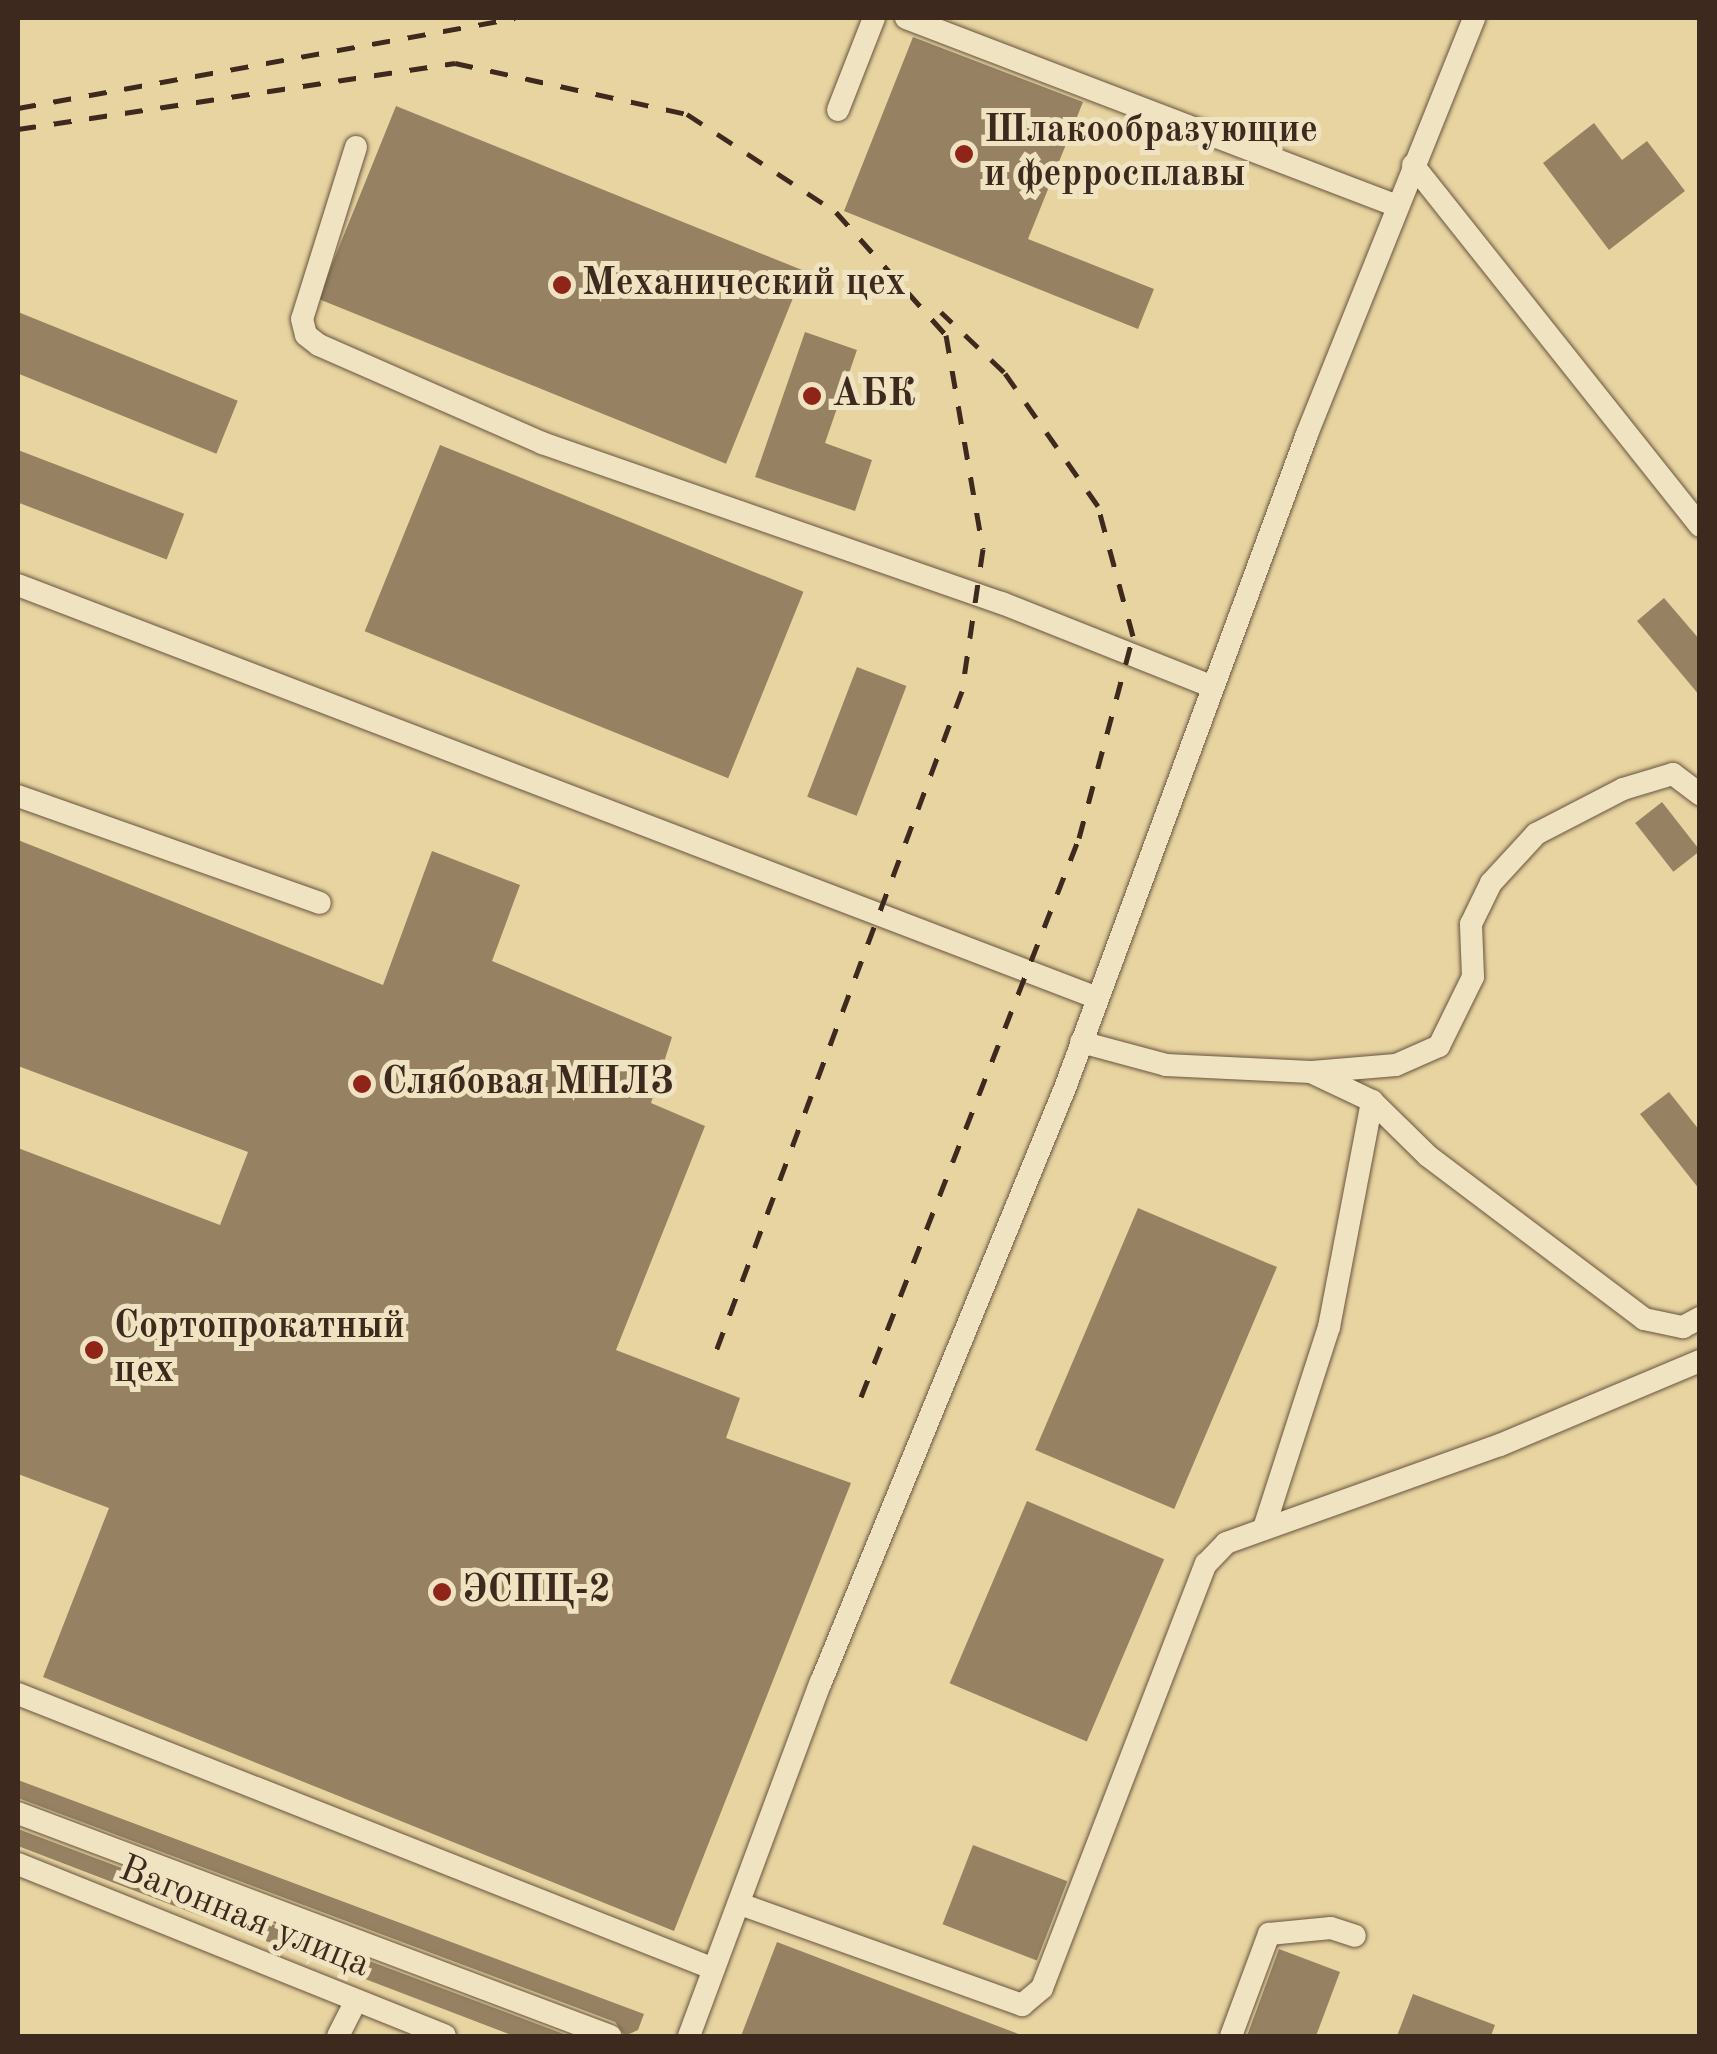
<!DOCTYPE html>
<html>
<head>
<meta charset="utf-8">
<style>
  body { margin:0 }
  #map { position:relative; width:1717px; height:2054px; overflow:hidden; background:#e8d4a1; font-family:"Old Standard TT",serif }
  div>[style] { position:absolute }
  .building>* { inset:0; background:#968262; transform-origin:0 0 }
  .roads { filter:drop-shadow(0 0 2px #68543f) drop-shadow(0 0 2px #68543f) }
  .minor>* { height:22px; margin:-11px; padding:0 11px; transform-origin:11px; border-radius:11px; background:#f0e3c2 }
  .rail>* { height:5px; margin-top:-2.5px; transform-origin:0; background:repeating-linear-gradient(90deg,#3e291e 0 18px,transparent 0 36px) }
  .dots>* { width:28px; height:28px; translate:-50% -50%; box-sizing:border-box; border:5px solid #f0e3c2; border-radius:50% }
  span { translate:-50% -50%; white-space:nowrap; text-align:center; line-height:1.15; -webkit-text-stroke:10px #f0e3c2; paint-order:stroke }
  .poi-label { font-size:38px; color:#3e291e; font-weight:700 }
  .left { translate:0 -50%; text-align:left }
  .street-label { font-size:38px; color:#3e291e }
  .frame { position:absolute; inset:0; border:20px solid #3e291e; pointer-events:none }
</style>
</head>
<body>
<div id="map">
  <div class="building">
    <i style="clip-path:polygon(913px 37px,1083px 102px,1028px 239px,1154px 289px,1138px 329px,844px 211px)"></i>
    <i style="left:396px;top:106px;width:440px;height:208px;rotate:22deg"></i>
    <i style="clip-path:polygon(1594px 123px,1622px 160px,1647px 141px,1685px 191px,1609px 250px,1543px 163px)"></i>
    <i style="left:18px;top:312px;width:237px;height:57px;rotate:22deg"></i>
    <i style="clip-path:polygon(805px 332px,857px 350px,825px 443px,872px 460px,855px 511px,755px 477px)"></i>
    <i style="left:440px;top:445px;width:392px;height:201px;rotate:22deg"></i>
    <i style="left:18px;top:450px;width:178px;height:49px;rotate:21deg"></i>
    <i style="clip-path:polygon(1664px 598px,1700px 640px,1700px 696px,1637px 621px)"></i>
    <i style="left:857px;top:667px;width:53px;height:139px;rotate:21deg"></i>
    <i style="left:1662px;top:802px;width:62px;height:34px;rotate:52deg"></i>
    <i style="clip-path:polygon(18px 840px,383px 985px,432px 851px,520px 885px,492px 961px,672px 1037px,651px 1103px,705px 1126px,616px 1350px,740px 1398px,726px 1438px,851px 1483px,674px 1931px,43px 1677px,109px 1508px,18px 1474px,18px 1148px,220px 1225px,248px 1152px,18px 1066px)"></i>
    <i style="clip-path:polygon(1669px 1092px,1700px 1131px,1700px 1190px,1640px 1114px)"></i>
    <i style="left:1138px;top:1208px;width:151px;height:263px;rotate:23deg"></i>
    <i style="left:1027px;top:1501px;width:149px;height:198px;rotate:23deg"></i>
    <i style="clip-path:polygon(18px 1780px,644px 2014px,638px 2030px,625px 2036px,615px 2022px,18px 1798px)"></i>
    <i style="clip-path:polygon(18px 1829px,569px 2036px,514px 2036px,18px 1846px)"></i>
    <i style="left:973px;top:1845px;width:101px;height:85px;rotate:21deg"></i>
    <i style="clip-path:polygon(777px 1942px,1021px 2035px,1021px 2036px,741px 2036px)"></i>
    <i style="clip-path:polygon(1279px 1949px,1340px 1972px,1316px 2036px,1247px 2036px)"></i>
    <i style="clip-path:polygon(1413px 1994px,1495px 2025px,1491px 2036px,1397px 2036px)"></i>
  </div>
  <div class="roads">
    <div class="minor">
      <i style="left:906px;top:18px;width:526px;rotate:20.95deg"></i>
      <i style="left:838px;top:110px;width:99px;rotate:-68.6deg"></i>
      <i style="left:356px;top:147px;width:180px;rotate:107.4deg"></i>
      <i style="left:302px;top:319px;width:16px;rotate:76deg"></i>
      <i style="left:306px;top:335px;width:16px;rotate:38deg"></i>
      <i style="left:319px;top:345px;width:244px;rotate:23.7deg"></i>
      <i style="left:542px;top:443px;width:487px;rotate:19.2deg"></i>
      <i style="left:1002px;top:603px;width:227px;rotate:21.7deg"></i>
      <i style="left:1413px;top:165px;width:461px;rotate:51.5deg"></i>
      <i style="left:18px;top:585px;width:1155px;rotate:20.94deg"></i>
      <i style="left:18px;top:796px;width:320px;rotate:19.5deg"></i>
      <i style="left:1081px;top:1042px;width:88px;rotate:15.1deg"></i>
      <i style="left:1166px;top:1065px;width:145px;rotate:2.8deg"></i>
      <i style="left:1311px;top:1072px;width:68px;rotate:25.4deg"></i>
      <i style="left:1372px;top:1101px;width:78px;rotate:44.5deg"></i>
      <i style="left:1428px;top:1156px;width:271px;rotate:37deg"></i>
      <i style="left:1644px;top:1319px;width:40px;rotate:12deg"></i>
      <i style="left:1683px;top:1327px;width:19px;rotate:-28deg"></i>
      <i style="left:1312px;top:1072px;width:84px;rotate:-4.8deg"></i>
      <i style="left:1396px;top:1065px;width:47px;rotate:-23.8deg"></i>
      <i style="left:1439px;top:1046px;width:77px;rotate:-63.8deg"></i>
      <i style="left:1473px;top:977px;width:53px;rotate:-92.2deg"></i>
      <i style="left:1471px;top:924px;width:46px;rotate:-64deg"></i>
      <i style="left:1491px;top:883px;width:67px;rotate:-47.4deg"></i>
      <i style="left:1536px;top:834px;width:98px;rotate:-27.3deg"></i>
      <i style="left:1623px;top:789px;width:52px;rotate:-16.7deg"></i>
      <i style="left:1673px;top:774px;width:34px;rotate:37deg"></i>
      <i style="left:1265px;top:1525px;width:208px;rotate:-72.1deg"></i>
      <i style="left:1329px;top:1327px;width:230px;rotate:-79.2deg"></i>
      <i style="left:18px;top:1694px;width:748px;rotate:21.56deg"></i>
      <i style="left:18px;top:1813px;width:633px;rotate:20.64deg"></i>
      <i style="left:18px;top:1864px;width:460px;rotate:21.9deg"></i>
      <i style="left:740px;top:1904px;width:300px;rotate:19.7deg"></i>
      <i style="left:1022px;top:2005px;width:26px;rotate:-40deg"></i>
      <i style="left:1042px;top:1988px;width:455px;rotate:-68.9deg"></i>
      <i style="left:1206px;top:1564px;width:29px;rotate:-46deg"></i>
      <i style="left:1226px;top:1543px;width:291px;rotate:-19.7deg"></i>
      <i style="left:1500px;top:1445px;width:217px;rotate:-22.8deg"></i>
      <i style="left:338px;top:2036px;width:39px;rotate:-63deg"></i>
      <i style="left:689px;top:2036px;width:378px;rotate:-69.6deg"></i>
      <i style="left:821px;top:1682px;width:642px;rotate:-67.67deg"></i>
      <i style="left:1065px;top:1088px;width:697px;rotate:-69.69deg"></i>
      <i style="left:1307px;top:434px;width:448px;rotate:-68.1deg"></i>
      <i style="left:1231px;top:2036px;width:109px;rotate:-69.6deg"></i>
      <i style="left:1269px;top:1934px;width:62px;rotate:-5.5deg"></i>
      <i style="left:1331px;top:1928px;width:25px;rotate:18deg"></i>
    </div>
  </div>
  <div class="rail">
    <i style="left:18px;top:108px;width:505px;rotate:-10.26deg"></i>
    <i style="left:18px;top:129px;width:442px;rotate:-8.6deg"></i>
    <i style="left:455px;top:63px;width:238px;rotate:12.4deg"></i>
    <i style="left:687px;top:114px;width:178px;rotate:33.3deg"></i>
    <i style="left:836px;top:212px;width:165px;rotate:48.2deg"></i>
    <i style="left:946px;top:335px;width:217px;rotate:80.2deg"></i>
    <i style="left:983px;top:549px;width:144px;rotate:98.4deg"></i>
    <i style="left:962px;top:691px;width:713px;rotate:110.44deg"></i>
    <i style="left:861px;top:1397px;width:600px;rotate:-68.7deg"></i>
    <i style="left:1079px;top:838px;width:209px;rotate:-75deg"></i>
    <i style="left:1133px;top:636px;width:135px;rotate:-105.1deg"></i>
    <i style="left:1098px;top:506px;width:164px;rotate:-125deg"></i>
    <i style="left:1004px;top:372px;width:87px;rotate:-136.4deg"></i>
  </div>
  <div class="dots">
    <i style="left:964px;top:154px;background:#8f2418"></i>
    <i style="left:562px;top:285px;background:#8f2418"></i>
    <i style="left:812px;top:396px;background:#8f2418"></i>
    <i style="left:362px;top:1084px;background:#8f2418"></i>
    <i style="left:94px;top:1350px;background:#8f2418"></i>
    <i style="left:442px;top:1592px;background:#8f2418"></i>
  </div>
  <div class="poi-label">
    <span class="left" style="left:984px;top:154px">Шлакообразующие<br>и ферросплавы</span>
    <span class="left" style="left:582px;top:285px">Механический цех</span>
    <span class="left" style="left:832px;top:396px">АБК</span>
    <span class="left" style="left:382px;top:1084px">Слябовая МНЛЗ</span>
    <span class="left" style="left:114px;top:1350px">Сортопрокатный<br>цех</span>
    <span class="left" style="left:462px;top:1592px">ЭСПЦ-2</span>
  </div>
  <div class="street-label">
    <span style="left:244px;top:1918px;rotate:22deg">Вагонная улица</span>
  </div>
  <div class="frame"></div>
</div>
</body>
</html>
